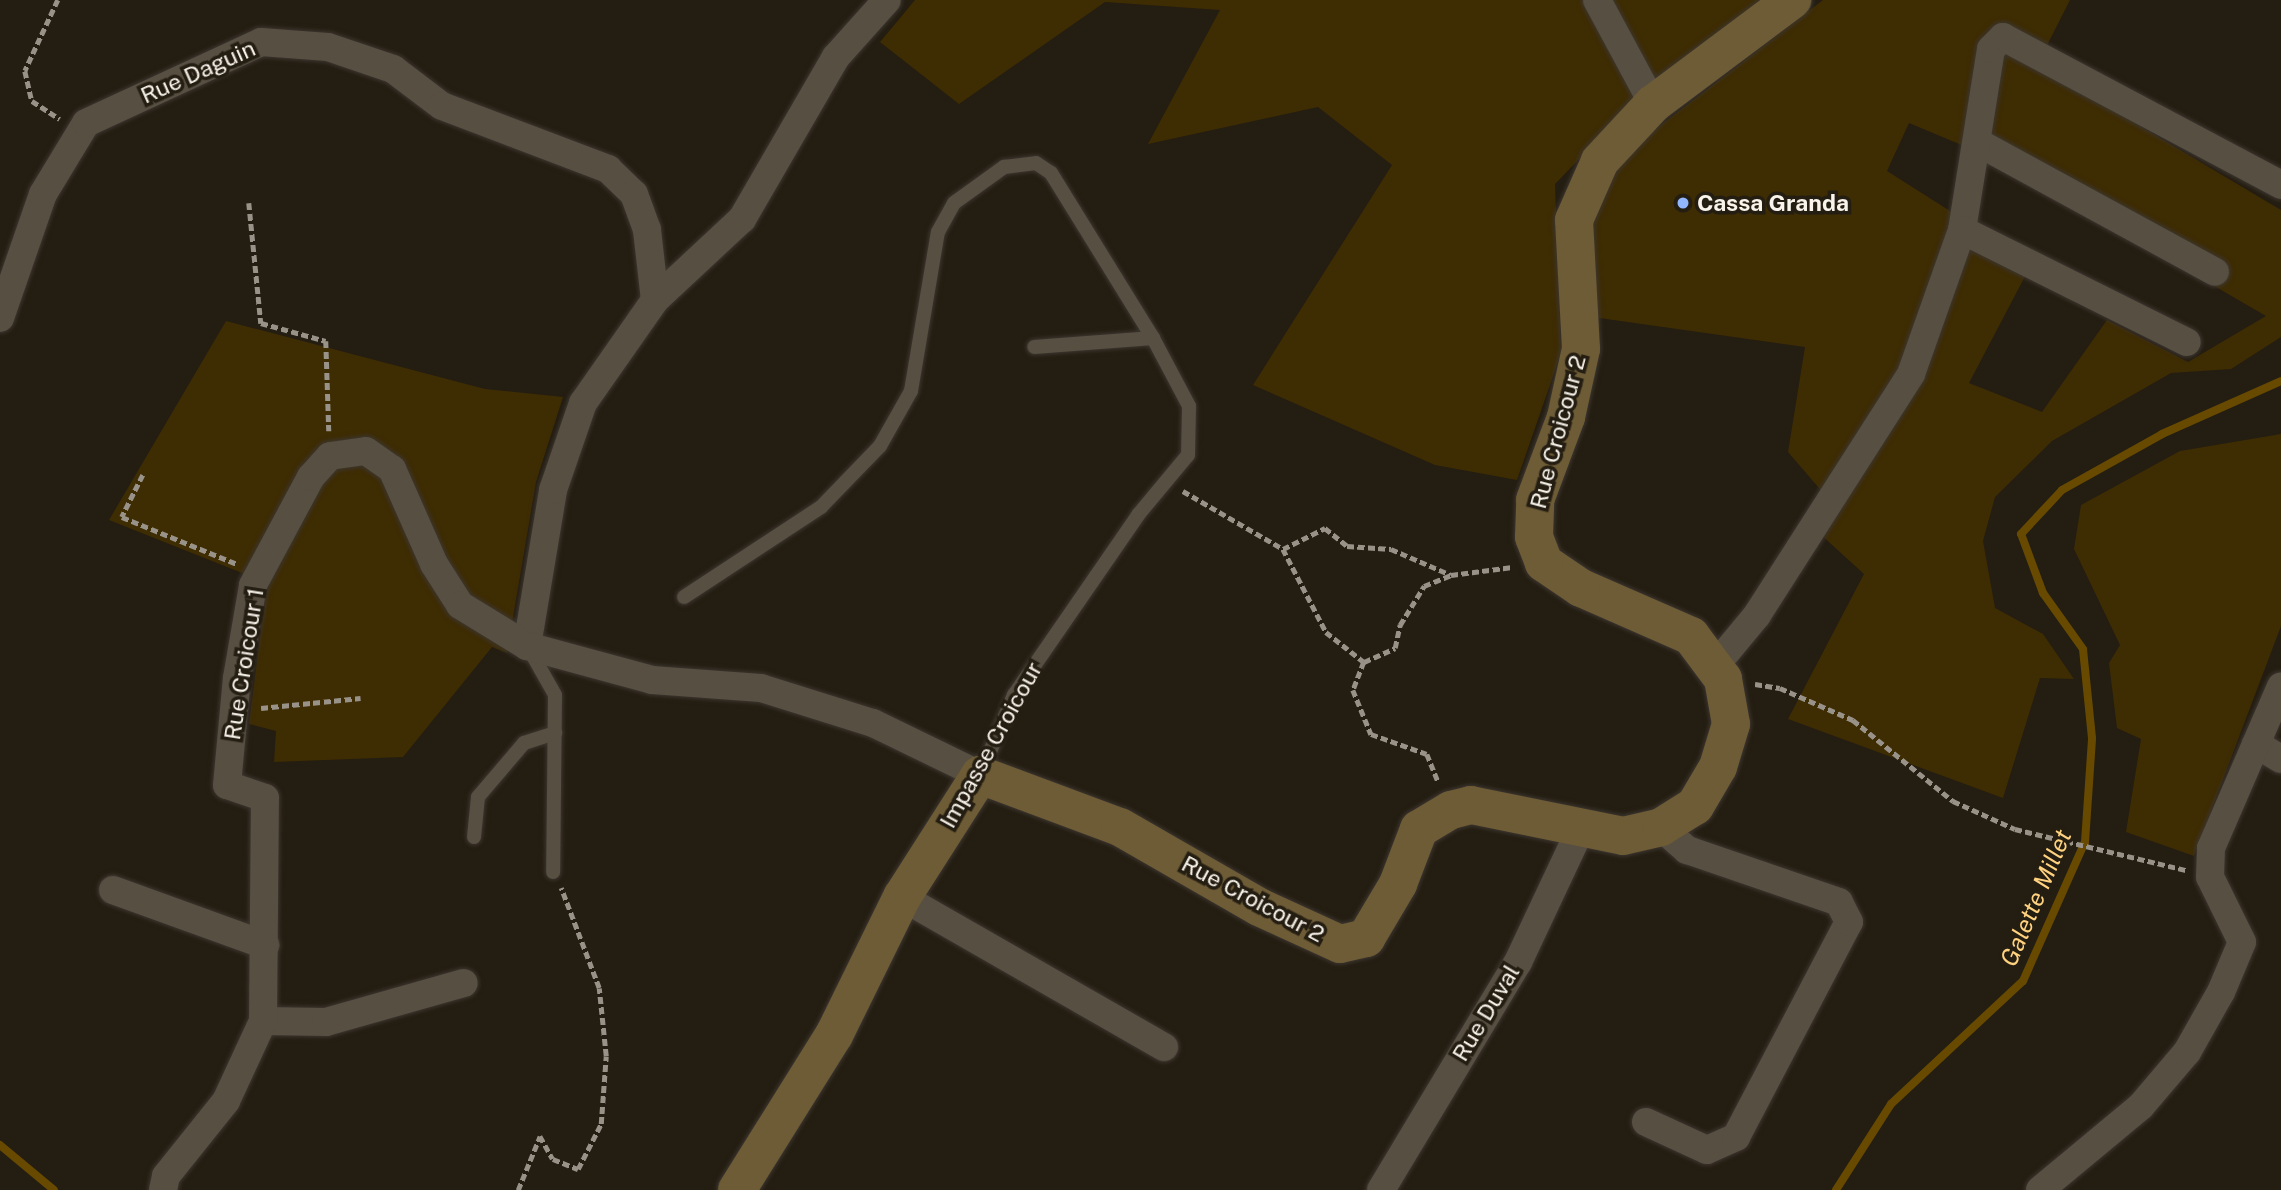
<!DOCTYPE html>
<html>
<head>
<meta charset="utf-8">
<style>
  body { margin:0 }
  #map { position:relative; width:2281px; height:1190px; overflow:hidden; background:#241d11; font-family:"Public Sans",sans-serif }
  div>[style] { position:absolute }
  .green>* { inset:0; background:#3e2c03 }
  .stream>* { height:8px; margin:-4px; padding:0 4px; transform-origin:4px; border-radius:4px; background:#674900 }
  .path>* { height:4.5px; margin-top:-2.25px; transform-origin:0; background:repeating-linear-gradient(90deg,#989288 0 7px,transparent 0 10.5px) }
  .roads { filter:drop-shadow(0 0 2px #3c3630) drop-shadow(0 0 2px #3c3630) }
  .lane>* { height:14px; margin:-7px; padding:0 7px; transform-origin:7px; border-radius:7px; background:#574f42 }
  .street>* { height:28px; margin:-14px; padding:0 14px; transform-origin:14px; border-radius:14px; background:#574f42 }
  .secondary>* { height:38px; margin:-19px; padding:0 19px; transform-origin:19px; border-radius:19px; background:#6e5c36 }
  .dots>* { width:19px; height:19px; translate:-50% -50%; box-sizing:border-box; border:4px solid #241d11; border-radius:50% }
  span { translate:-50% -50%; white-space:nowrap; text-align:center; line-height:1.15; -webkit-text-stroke:7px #241d11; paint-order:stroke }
  .street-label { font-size:23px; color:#f8f3eb }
  .poi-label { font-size:23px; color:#f8f3eb; font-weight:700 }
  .left { translate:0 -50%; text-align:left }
  .water-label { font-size:24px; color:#ffd27f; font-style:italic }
</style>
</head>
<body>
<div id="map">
  <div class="green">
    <i style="clip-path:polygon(915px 0,1760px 0,1629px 108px,1555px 184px,1561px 353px,1517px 480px,1435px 465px,1253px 385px,1392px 165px,1318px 107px,1148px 144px,1220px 10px,1105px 2px,959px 104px,880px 42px)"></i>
    <i style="clip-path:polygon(evenodd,1823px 0,2070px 0,2037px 65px,2281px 210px,2281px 337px,2231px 369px,2171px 373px,2052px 441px,1995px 497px,1983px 541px,1995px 608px,2043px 634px,2074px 679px,2040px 678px,2003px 798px,1788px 719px,1864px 574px,1819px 533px,1837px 509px,1788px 452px,1805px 347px,1592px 317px,1592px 207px,1635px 145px,1823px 0,1909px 123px,1995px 159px,2266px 316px,2188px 362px,2107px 320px,2042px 412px,1969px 383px,2032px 263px,1887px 171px,1909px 123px)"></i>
    <i style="clip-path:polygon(226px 321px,485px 389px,563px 397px,536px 482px,507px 653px,492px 647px,403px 757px,274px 762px,276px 731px,249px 724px,267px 583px,109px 520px)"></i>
    <i style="clip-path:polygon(2281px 434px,2281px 626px,2194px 856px,2126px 832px,2141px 739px,2117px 728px,2109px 663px,2120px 645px,2074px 549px,2081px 505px,2180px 451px)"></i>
  </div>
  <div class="stream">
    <i style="left:0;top:1145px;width:70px;rotate:39.8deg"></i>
    <i style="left:1836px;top:1190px;width:102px;rotate:-57.4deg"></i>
    <i style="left:1891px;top:1104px;width:180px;rotate:-43deg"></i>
    <i style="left:2023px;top:981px;width:152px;rotate:-66deg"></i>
    <i style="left:2085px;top:842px;width:104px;rotate:-86.1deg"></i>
    <i style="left:2092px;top:738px;width:89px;rotate:-95.8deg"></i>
    <i style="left:2083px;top:649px;width:69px;rotate:-125.5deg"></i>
    <i style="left:2043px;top:593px;width:63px;rotate:-110.4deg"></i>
    <i style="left:2021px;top:534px;width:60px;rotate:-47deg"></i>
    <i style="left:2062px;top:490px;width:115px;rotate:-29.2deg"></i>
    <i style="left:2162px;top:434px;width:130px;rotate:-24deg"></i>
  </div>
  <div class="path">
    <i style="left:58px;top:0;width:78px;rotate:114.9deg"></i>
    <i style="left:25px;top:71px;width:31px;rotate:77deg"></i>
    <i style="left:32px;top:101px;width:33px;rotate:33deg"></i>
    <i style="left:249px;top:203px;width:121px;rotate:84.3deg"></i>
    <i style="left:261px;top:323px;width:67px;rotate:15.5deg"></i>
    <i style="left:326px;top:341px;width:90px;rotate:88.1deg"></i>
    <i style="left:143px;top:475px;width:47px;rotate:116.6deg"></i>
    <i style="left:122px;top:517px;width:124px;rotate:22.2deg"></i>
    <i style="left:1183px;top:491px;width:116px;rotate:30.1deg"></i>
    <i style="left:1283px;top:549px;width:47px;rotate:-26.6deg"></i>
    <i style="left:1325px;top:528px;width:28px;rotate:39deg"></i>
    <i style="left:1347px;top:546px;width:44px;rotate:3.9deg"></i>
    <i style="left:1391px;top:549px;width:65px;rotate:23.4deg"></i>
    <i style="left:1451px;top:575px;width:62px;rotate:-7.5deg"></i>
    <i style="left:1283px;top:549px;width:93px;rotate:62.6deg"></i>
    <i style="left:1326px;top:632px;width:48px;rotate:38.3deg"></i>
    <i style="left:1364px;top:662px;width:30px;rotate:111deg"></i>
    <i style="left:1353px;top:690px;width:48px;rotate:67.8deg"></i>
    <i style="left:1371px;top:734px;width:59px;rotate:19.7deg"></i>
    <i style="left:1427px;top:754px;width:31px;rotate:68deg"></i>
    <i style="left:1364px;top:662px;width:34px;rotate:-24deg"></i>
    <i style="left:1395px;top:648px;width:24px;rotate:-78deg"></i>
    <i style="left:1400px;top:625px;width:46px;rotate:-58.4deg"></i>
    <i style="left:1424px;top:586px;width:29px;rotate:-22deg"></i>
    <i style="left:1755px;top:684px;width:25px;rotate:9deg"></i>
    <i style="left:1780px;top:688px;width:80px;rotate:23.7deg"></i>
    <i style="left:1853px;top:720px;width:129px;rotate:39deg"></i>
    <i style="left:1953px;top:801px;width:68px;rotate:24.3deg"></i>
    <i style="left:2015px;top:829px;width:176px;rotate:13.5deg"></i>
    <i style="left:261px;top:708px;width:100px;rotate:-5.7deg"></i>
    <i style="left:540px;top:1136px;width:26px;rotate:61deg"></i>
    <i style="left:553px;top:1159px;width:27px;rotate:22deg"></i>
    <i style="left:578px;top:1169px;width:51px;rotate:-62.9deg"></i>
    <i style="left:601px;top:1124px;width:68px;rotate:-85.8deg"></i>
    <i style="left:606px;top:1056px;width:68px;rotate:-95.9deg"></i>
    <i style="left:599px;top:988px;width:107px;rotate:-110.8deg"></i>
    <i style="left:518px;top:1190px;width:58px;rotate:-67.8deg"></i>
  </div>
  <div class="roads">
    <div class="lane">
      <i style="left:684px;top:597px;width:164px;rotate:-33.3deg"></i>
      <i style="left:821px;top:507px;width:85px;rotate:-46deg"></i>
      <i style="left:880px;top:446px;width:63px;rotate:-60.6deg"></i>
      <i style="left:911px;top:391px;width:161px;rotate:-80.4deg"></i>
      <i style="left:938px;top:232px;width:33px;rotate:-61deg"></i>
      <i style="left:954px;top:203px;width:62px;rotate:-35.8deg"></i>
      <i style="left:1004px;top:167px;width:32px;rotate:-7deg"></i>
      <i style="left:1036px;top:163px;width:18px;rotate:34deg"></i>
      <i style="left:1051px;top:173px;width:194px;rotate:58.3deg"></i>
      <i style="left:528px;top:647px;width:55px;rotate:60.6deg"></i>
      <i style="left:555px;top:695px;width:177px;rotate:90.6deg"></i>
      <i style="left:981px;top:773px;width:85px;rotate:-67.1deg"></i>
      <i style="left:1014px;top:695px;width:219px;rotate:-55.4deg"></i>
      <i style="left:1138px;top:515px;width:78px;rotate:-50.2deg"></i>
      <i style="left:1188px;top:455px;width:49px;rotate:-88.8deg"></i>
      <i style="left:1189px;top:406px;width:77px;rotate:-117.9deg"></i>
      <i style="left:1153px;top:338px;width:119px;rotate:175.7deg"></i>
      <i style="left:474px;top:837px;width:40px;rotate:-84.3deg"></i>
      <i style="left:478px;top:797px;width:71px;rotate:-49.6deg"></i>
      <i style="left:524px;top:743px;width:33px;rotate:-18deg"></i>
    </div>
    <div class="street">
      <i style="left:1597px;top:0;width:118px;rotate:61.7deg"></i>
      <i style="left:1977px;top:142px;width:271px;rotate:28.6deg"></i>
      <i style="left:1962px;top:230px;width:183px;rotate:-80.9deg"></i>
      <i style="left:1991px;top:49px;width:17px;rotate:-45deg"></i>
      <i style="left:2003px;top:37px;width:315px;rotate:28deg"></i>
      <i style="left:0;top:318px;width:131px;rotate:-70.9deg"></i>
      <i style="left:43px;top:194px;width:83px;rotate:-58.8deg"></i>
      <i style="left:86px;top:123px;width:193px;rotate:-24.8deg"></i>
      <i style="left:261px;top:42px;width:67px;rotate:4.3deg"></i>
      <i style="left:328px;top:47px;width:69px;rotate:18.7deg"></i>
      <i style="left:393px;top:69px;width:61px;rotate:37.1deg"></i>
      <i style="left:442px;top:106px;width:178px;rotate:20.8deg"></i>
      <i style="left:608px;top:169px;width:36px;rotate:44deg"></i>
      <i style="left:634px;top:194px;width:38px;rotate:70deg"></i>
      <i style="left:647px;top:230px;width:70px;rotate:83.5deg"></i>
      <i style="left:527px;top:646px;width:158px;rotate:-80.5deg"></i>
      <i style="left:553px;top:490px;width:92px;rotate:-71deg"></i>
      <i style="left:583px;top:403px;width:126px;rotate:-55deg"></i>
      <i style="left:655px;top:300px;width:119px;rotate:-43deg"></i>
      <i style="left:742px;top:219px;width:187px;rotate:-59.9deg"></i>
      <i style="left:836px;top:57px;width:76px;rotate:-48.2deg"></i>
      <i style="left:1714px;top:667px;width:67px;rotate:-50.4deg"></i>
      <i style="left:1757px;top:615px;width:286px;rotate:-57.4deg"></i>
      <i style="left:1911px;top:374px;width:153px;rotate:-70.5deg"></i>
      <i style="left:1962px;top:230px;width:251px;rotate:26.5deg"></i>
      <i style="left:2256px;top:744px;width:29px;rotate:31deg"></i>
      <i style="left:113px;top:890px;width:162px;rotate:19.9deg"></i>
      <i style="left:902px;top:897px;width:302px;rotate:29.8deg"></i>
      <i style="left:263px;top:1021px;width:63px;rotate:0.9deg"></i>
      <i style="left:326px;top:1022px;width:143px;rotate:-15.8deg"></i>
      <i style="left:1646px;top:1122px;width:67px;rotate:24.7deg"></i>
      <i style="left:1707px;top:1150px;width:32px;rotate:-24deg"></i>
      <i style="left:1736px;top:1137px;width:243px;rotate:-62.3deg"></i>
      <i style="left:1849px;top:922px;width:22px;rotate:-117deg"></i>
      <i style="left:1839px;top:902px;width:161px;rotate:-161.1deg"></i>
      <i style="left:1687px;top:850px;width:35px;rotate:-139deg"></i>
      <i style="left:163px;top:1190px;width:14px;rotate:-78deg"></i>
      <i style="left:166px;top:1176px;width:96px;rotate:-51.3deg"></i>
      <i style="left:226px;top:1101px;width:88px;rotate:-65.2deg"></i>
      <i style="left:263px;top:1021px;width:223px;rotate:-89.5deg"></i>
      <i style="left:265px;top:798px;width:40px;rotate:-161.1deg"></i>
      <i style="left:227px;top:785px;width:107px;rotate:-84.7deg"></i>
      <i style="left:237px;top:678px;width:94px;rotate:-80.2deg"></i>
      <i style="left:253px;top:585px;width:123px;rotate:-61.8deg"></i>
      <i style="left:311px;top:477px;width:28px;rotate:-48deg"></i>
      <i style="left:330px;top:456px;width:36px;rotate:-8deg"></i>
      <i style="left:366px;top:451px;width:32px;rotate:35deg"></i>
      <i style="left:392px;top:469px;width:104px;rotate:66.1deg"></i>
      <i style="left:434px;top:564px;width:49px;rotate:57.6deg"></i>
      <i style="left:460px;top:605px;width:79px;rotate:31.5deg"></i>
      <i style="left:527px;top:646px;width:130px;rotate:15.2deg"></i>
      <i style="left:652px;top:680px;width:109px;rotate:4.2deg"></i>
      <i style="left:761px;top:688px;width:117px;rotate:17.4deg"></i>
      <i style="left:873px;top:723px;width:119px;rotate:25.9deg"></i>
      <i style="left:1381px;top:1190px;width:266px;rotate:-59deg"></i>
      <i style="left:1518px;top:962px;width:146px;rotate:-64.8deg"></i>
      <i style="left:2040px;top:1190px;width:131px;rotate:-39.7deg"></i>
      <i style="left:2141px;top:1106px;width:71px;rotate:-49.6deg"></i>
      <i style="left:2187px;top:1052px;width:69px;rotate:-60.5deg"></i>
      <i style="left:2221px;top:992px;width:54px;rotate:-67.2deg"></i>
      <i style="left:2242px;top:942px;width:72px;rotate:-116.2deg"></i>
      <i style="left:2210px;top:877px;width:29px;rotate:-88deg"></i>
      <i style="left:2211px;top:848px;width:176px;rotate:-66.6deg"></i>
    </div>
    <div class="secondary">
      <i style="left:737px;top:1190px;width:183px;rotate:-58deg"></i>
      <i style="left:834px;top:1035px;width:154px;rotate:-63.8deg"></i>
      <i style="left:902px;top:897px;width:145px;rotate:-57.4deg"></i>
      <i style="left:980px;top:775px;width:149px;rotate:20.4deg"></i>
      <i style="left:1120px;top:827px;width:160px;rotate:29.9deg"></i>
      <i style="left:1259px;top:907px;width:89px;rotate:24.6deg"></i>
      <i style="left:1340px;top:944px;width:27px;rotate:-13deg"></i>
      <i style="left:1366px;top:938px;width:63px;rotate:-59.3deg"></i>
      <i style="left:1398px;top:884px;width:59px;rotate:-69.1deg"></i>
      <i style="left:1419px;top:829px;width:37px;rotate:-31deg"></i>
      <i style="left:1451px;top:810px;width:21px;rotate:-14deg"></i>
      <i style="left:1471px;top:805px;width:155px;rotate:11.5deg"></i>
      <i style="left:1623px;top:836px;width:39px;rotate:-13deg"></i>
      <i style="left:1661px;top:827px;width:40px;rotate:-32deg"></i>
      <i style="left:1695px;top:806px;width:45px;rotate:-59.5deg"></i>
      <i style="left:1718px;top:767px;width:45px;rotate:-73.2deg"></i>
      <i style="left:1731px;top:724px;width:46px;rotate:-100.1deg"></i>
      <i style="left:1723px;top:679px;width:54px;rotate:-126.7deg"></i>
      <i style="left:1691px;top:636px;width:120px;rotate:-156.4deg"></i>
      <i style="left:1581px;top:588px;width:45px;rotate:-146deg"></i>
      <i style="left:1544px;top:563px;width:28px;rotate:-111deg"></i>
      <i style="left:1534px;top:537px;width:37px;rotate:-88deg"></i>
      <i style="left:1535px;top:500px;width:89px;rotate:-69.5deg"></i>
      <i style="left:1566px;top:417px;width:70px;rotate:-77.6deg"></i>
      <i style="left:1581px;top:349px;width:129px;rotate:-93.1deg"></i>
      <i style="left:1574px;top:220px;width:64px;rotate:-66.2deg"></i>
      <i style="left:1600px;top:161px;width:78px;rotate:-47.1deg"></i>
      <i style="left:1653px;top:104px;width:174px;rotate:-36.8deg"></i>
    </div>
  </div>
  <div class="dots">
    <i style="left:1683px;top:203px;background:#92b7fd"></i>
  </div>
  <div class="street-label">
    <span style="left:198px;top:72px;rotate:-24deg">Rue Daguin</span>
    <span style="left:1558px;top:432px;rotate:-75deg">Rue Croicour 2</span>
    <span style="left:244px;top:664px;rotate:-81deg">Rue Croicour 1</span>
    <span style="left:991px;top:745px;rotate:-61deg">Impasse Croicour</span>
    <span style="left:1253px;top:899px;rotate:28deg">Rue Croicour 2</span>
    <span style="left:1486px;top:1013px;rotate:-59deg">Rue Duval</span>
  </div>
  <div class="poi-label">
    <span class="left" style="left:1697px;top:203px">Cassa Granda</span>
  </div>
  <div class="water-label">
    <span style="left:2036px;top:898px;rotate:-67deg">Galette Millet</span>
  </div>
</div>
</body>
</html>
